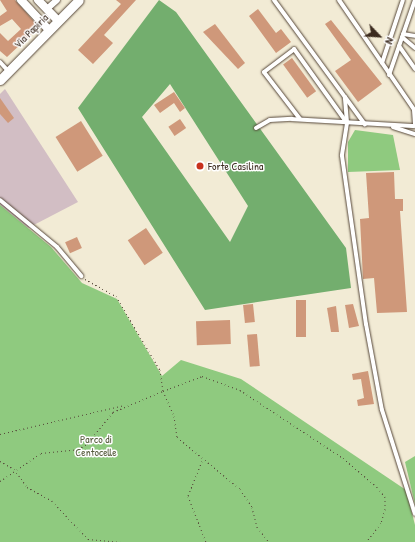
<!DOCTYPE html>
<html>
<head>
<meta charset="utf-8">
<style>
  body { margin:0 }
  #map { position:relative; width:415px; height:542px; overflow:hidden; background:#f2ebd5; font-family:"Patrick Hand",sans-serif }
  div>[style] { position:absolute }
  .industrial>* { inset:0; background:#d2bec4 }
  .green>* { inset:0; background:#8fca7f }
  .forest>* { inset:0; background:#73ae6e }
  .building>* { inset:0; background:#cf987a; transform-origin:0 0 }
  .path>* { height:1px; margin-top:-0.5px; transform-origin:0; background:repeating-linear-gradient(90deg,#564739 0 1px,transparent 0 4px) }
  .roads { filter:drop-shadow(0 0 1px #564739) drop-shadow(0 0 1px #564739) }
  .service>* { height:4px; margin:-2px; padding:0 2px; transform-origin:2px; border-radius:2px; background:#fff }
  .pedestrian>* { height:5.5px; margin:-2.75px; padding:0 2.75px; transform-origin:2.75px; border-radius:2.75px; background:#fff }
  .minor>* { height:8px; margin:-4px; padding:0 4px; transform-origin:4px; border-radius:4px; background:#fff }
  .tertiary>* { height:9px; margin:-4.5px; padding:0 4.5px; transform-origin:4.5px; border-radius:4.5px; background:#fff }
  .dots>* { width:11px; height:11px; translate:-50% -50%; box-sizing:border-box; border:2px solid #fff; border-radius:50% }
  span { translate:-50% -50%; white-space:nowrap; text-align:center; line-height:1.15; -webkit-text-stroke:3px #fff; paint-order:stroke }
  .street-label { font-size:11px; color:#3b2a1e }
  .poi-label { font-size:11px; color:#3b2a1e }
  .left { translate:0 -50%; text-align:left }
  .park-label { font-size:11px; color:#545a3b }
  .north { position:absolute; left:359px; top:16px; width:40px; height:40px; -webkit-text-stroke:3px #fff; paint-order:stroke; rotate:115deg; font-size:11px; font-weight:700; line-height:16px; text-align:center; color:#3b2a1e }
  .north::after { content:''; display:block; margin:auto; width:14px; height:18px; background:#3b2a1e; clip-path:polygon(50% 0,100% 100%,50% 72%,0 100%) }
</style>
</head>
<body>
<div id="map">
  <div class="industrial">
    <i style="clip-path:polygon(5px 89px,78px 202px,28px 228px,0 205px,0 94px)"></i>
  </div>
  <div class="green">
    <i style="clip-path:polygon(355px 130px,393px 135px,400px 170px,348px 172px,348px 142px)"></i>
    <i style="clip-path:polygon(0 205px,51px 247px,82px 283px,117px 299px,162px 376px,181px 360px,241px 379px,406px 490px,415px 525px,415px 542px,0 542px)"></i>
    <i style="clip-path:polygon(415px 456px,415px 504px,405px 462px)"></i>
  </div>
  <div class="forest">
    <i style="clip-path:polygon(evenodd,159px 0,176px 12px,346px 248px,351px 288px,205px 310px,78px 108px,159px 0,170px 84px,248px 206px,230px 242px,142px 117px,170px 84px)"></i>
  </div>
  <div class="building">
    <i style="clip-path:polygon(0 0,15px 0,39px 27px,7px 57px,0 51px,0 33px,8px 41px,21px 29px,12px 19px,0 26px,0 16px,7px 11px)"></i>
    <i style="clip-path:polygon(116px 0,136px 0,104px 35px,113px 43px,93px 64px,78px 50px,121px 4px)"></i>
    <i style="clip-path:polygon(258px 9px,276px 33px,281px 29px,291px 42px,276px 53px,249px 16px)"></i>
    <i style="clip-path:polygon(331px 20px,382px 84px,358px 102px,335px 71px,351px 60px,325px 24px)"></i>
    <i style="clip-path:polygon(215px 24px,245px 63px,238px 69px,203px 32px)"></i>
    <i style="left:292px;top:58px;width:41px;height:11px;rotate:54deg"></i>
    <i style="clip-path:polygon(174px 92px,185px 108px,180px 112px,174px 103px,160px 113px,154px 105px)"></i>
    <i style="clip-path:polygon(0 98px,14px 118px,8px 123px,0 114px)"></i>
    <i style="left:180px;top:119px;width:11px;height:14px;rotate:56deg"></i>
    <i style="left:81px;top:121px;width:41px;height:30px;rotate:58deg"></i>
    <i style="clip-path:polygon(394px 172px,395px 199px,403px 199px,403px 211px,400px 211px,407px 312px,377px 313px,374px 278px,363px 279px,360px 219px,369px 218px,366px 173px)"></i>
    <i style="left:146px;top:228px;width:30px;height:22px;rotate:56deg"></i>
    <i style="left:77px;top:237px;width:12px;height:13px;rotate:66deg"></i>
    <i style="left:296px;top:300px;width:10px;height:37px"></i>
    <i style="left:253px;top:304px;width:18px;height:10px;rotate:84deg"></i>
    <i style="clip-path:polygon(353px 304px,359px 326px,349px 328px,345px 305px)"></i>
    <i style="clip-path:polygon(336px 306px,339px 332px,331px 332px,327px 308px)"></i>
    <i style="left:230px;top:320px;width:24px;height:34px;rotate:88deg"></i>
    <i style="left:257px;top:334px;width:32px;height:10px;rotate:85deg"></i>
    <i style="clip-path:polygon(368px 371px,374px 404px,358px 406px,357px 400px,364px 398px,361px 379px,353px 380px,352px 374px)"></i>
  </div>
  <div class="path">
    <i style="left:85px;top:279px;width:35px;rotate:29deg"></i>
    <i style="left:116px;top:296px;width:86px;rotate:59.3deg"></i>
    <i style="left:160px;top:370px;width:21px;rotate:82deg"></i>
    <i style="left:163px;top:391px;width:42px;rotate:-21deg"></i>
    <i style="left:202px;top:376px;width:40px;rotate:20.2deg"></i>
    <i style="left:240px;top:390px;width:123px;rotate:33.4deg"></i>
    <i style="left:343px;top:458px;width:45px;rotate:40.5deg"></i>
    <i style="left:377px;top:487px;width:13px;rotate:51deg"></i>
    <i style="left:385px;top:497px;width:12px;rotate:90deg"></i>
    <i style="left:385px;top:509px;width:15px;rotate:106deg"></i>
    <i style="left:381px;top:523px;width:24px;rotate:128deg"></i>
    <i style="left:0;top:434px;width:128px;rotate:-13.1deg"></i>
    <i style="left:0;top:461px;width:16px;rotate:30deg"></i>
    <i style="left:14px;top:469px;width:22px;rotate:54deg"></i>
    <i style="left:27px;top:487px;width:29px;rotate:29deg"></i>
    <i style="left:52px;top:501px;width:52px;rotate:46.5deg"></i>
    <i style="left:88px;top:539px;width:33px;rotate:5deg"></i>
    <i style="left:202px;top:461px;width:38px;rotate:112deg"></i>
    <i style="left:188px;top:496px;width:49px;rotate:68.6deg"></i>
    <i style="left:0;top:481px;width:50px;rotate:-34.3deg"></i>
    <i style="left:41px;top:453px;width:37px;rotate:-6deg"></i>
    <i style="left:78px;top:449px;width:10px;rotate:-29deg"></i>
    <i style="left:87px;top:444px;width:41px;rotate:-50.9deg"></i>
    <i style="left:113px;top:412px;width:54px;rotate:-22.8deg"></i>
    <i style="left:163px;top:391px;width:27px;rotate:66deg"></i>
    <i style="left:174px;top:416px;width:21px;rotate:82deg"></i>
    <i style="left:177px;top:437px;width:82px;rotate:39.5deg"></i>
    <i style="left:240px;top:489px;width:22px;rotate:56deg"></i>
    <i style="left:252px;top:507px;width:21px;rotate:76deg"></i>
    <i style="left:257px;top:527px;width:19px;rotate:51deg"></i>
  </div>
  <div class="roads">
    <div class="service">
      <i style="left:274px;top:0;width:120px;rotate:53.8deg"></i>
      <i style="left:339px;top:0;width:135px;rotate:55.6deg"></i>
      <i style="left:403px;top:34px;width:12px;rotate:9deg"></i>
      <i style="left:402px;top:37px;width:17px;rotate:40deg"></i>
      <i style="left:399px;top:46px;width:28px;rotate:55deg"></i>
      <i style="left:0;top:62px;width:12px;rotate:48deg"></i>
      <i style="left:382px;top:63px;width:66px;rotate:-71.6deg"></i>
      <i style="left:389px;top:75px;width:79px;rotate:-70.9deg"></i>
      <i style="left:414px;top:110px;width:15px;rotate:86deg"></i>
      <i style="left:300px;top:119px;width:59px;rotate:-127.5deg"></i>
      <i style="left:264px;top:72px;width:38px;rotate:-37deg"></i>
      <i style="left:294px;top:49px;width:91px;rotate:54.4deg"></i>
      <i style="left:347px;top:123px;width:33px;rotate:99deg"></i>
      <i style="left:342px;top:156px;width:170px;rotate:81.9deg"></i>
      <i style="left:366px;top:324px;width:87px;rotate:79.5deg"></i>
      <i style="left:382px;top:410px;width:109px;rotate:72.4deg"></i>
      <i style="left:347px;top:122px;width:25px;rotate:-95deg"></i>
      <i style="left:345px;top:97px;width:34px;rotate:54deg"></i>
      <i style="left:393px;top:127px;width:23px;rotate:18deg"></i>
      <i style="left:256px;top:128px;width:16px;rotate:-30deg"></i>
      <i style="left:270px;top:120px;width:22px;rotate:-3deg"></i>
      <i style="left:292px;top:119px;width:123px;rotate:3.3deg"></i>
      <i style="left:0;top:200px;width:74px;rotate:39.5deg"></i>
      <i style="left:57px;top:247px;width:38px;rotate:50deg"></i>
    </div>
    <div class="pedestrian">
      <i style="left:47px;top:9px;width:13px;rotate:-42deg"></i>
    </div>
    <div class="minor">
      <i style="left:21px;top:0;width:41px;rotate:47deg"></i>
      <i style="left:38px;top:0;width:29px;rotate:46deg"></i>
    </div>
    <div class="tertiary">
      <i style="left:0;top:80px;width:112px;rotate:-45.4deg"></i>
    </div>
  </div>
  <div class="dots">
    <i style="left:200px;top:166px;background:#c8321e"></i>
  </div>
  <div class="street-label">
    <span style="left:31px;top:31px;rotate:-45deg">Via Papiria</span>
  </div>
  <div class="poi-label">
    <span class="left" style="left:208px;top:166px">Forte Casilina</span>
  </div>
  <div class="park-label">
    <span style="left:96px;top:446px">Parco di<br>Centocelle</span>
  </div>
  <div class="north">N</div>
</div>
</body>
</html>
